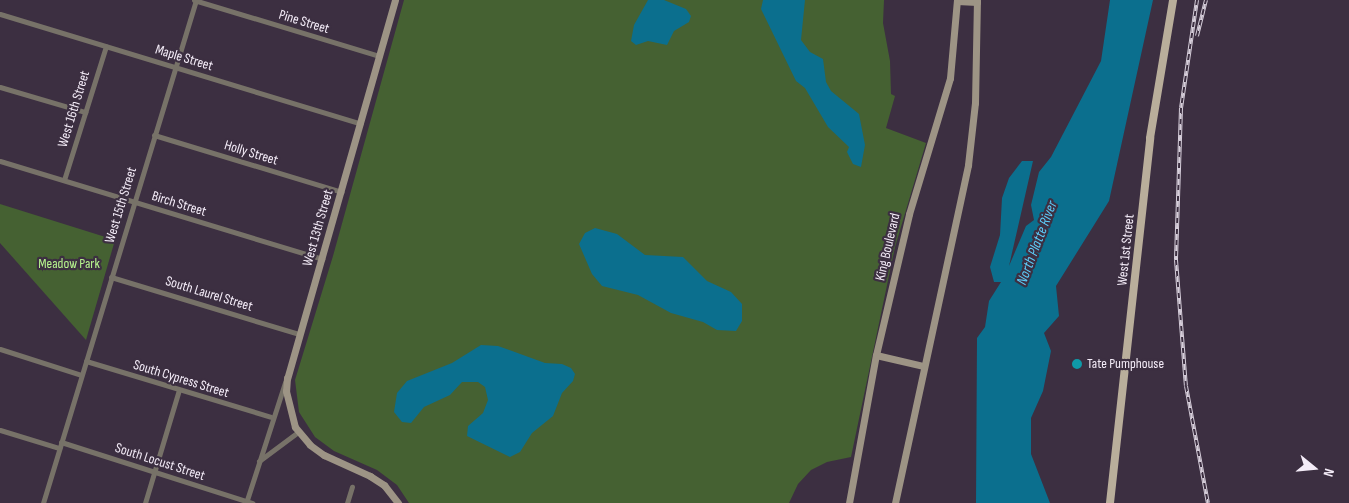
<!DOCTYPE html>
<html>
<head>
<meta charset="utf-8">
<style>
  body { margin:0 }
  #map { position:relative; width:1349px; height:503px; overflow:hidden; background:#3c2f41; font-family:"Sofia Sans Condensed",sans-serif }
  div>[style] { position:absolute }
  .green>* { inset:0; background:#456132 }
  .water>* { inset:0; background:#0b6f8e }
  .street>* { height:5px; margin:-2.5px; padding:0 2.5px; transform-origin:2.5px; border-radius:2.5px; background:#777268 }
  .secondary>* { height:7px; margin:-3.5px; padding:0 3.5px; transform-origin:3.5px; border-radius:3.5px; background:#9d9485 }
  .primary>* { height:8px; margin:-4px; padding:0 4px; transform-origin:4px; border-radius:4px; background:#b9ae9b }
  .rail>* { height:4px; margin-top:-2px; transform-origin:0; background:repeating-linear-gradient(90deg,#3c2f41 0 5.5px,#d6ceda 0 11px); box-sizing:border-box; border-block:1px solid #d6ceda }
  .dots>* { width:14px; height:14px; translate:-50% -50%; box-sizing:border-box; border:2px solid #3c2f41; border-radius:50% }
  span { translate:-50% -50%; white-space:nowrap; text-align:center; line-height:1.15; -webkit-text-stroke:4.5px #3c2f41; paint-order:stroke }
  .street-label { font-size:14px; color:#f4ecf8 }
  .park-label { font-size:14px; color:#b7f68e }
  .poi-label { font-size:14px; color:#f4ecf8 }
  .left { translate:0 -50%; text-align:left }
  .water-label { font-size:15px; color:#5dcdf9; font-style:italic }
  .north { position:absolute; left:1289px; top:443px; width:50px; height:50px; -webkit-text-stroke:4px #3c2f41; paint-order:stroke; rotate:107deg; font-size:14px; font-weight:700; line-height:20px; text-align:center; color:#f4ecf8 }
  .north::after { content:''; display:block; margin:auto; width:18px; height:22px; background:#f4ecf8; clip-path:polygon(50% 0,100% 100%,50% 72%,0 100%) }
</style>
</head>
<body>
<div id="map">
  <div class="green">
    <i style="clip-path:polygon(404px 0,884px 0,883px 23px,890px 61px,891px 94px,895px 96px,886px 128px,926px 143px,895px 247px,851px 457px,827px 462px,811px 470px,798px 484px,789px 503px,409px 503px,397px 485px,377px 470px,334px 451px,315px 437px,299px 412px,295px 380px,333px 256px)"></i>
    <i style="clip-path:polygon(0 204px,115px 240px,86px 340px,0 243px)"></i>
  </div>
  <div class="water">
    <i style="clip-path:polygon(648px 0,664px 0,686px 9px,691px 16px,689px 22px,674px 31px,667px 45px,648px 41px,636px 45px,631px 41px,634px 25px)"></i>
    <i style="clip-path:polygon(763px 0,805px 0,801px 40px,810px 52px,823px 59px,826px 82px,831px 91px,859px 114px,865px 145px,861px 167px,853px 164px,847px 152px,849px 147px,828px 127px,805px 88px,796px 81px,761px 9px)"></i>
    <i style="clip-path:polygon(1110px 0,1153px 0,1109px 201px,1056px 286px,1059px 316px,1044px 333px,1051px 351px,1043px 391px,1031px 418px,1031px 454px,1050px 503px,976px 503px,977px 338px,985px 327px,989px 301px,1001px 282px,994px 282px,990px 267px,1000px 235px,1002px 198px,1009px 178px,1022px 161px,1033px 161px,1009px 266px,1026px 226px,1034px 220px,1031px 205px,1039px 172px,1051px 157px,1101px 61px)"></i>
    <i style="clip-path:polygon(595px 228px,617px 234px,645px 255px,683px 257px,707px 281px,731px 292px,742px 304px,742px 321px,736px 331px,717px 330px,703px 322px,671px 313px,638px 295px,602px 286px,592px 274px,579px 244px,585px 233px)"></i>
    <i style="clip-path:polygon(481px 345px,498px 346px,545px 363px,562px 364px,571px 368px,575px 374px,573px 381px,562px 393px,553px 416px,532px 433px,520px 452px,510px 457px,467px 436px,468px 426px,483px 413px,488px 400px,485px 387px,478px 382px,462px 382px,450px 395px,424px 407px,411px 423px,402px 422px,394px 412px,397px 393px,407px 381px,452px 363px)"></i>
  </div>
  <div class="street">
    <i style="left:194px;top:0;width:194px;rotate:16.8deg"></i>
    <i style="left:0;top:14px;width:377px;rotate:16.9deg"></i>
    <i style="left:0;top:87px;width:89px;rotate:16.4deg"></i>
    <i style="left:154px;top:135px;width:196px;rotate:16.9deg"></i>
    <i style="left:0;top:161px;width:337px;rotate:16.9deg"></i>
    <i style="left:64px;top:180px;width:140px;rotate:-72.6deg"></i>
    <i style="left:111px;top:277px;width:196px;rotate:16.9deg"></i>
    <i style="left:0;top:349px;width:85px;rotate:17.8deg"></i>
    <i style="left:86px;top:361px;width:193px;rotate:16.8deg"></i>
    <i style="left:0;top:430px;width:62px;rotate:17deg"></i>
    <i style="left:61px;top:442px;width:201px;rotate:17.7deg"></i>
    <i style="left:259px;top:461px;width:49px;rotate:-36.6deg"></i>
    <i style="left:43px;top:503px;width:526px;rotate:-73.08deg"></i>
    <i style="left:145px;top:503px;width:118px;rotate:-73.3deg"></i>
    <i style="left:246px;top:503px;width:127px;rotate:-72.1deg"></i>
    <i style="left:347px;top:503px;width:17px;rotate:-73deg"></i>
  </div>
  <div class="secondary">
    <i style="left:395px;top:0;width:393px;rotate:105.9deg"></i>
    <i style="left:287px;top:378px;width:13px;rotate:94deg"></i>
    <i style="left:286px;top:391px;width:37px;rotate:76deg"></i>
    <i style="left:295px;top:427px;width:23px;rotate:50deg"></i>
    <i style="left:310px;top:445px;width:17px;rotate:36deg"></i>
    <i style="left:324px;top:455px;width:51px;rotate:24.5deg"></i>
    <i style="left:370px;top:476px;width:17px;rotate:33deg"></i>
    <i style="left:384px;top:485px;width:23px;rotate:52deg"></i>
    <i style="left:957px;top:1px;width:20px;rotate:3deg"></i>
    <i style="left:876px;top:355px;width:48px;rotate:13.2deg"></i>
    <i style="left:849px;top:503px;width:150px;rotate:-79.7deg"></i>
    <i style="left:876px;top:355px;width:145px;rotate:-76.8deg"></i>
    <i style="left:909px;top:214px;width:142px;rotate:-73.2deg"></i>
    <i style="left:950px;top:78px;width:78px;rotate:-84.9deg"></i>
    <i style="left:895px;top:503px;width:346px;rotate:-77.8deg"></i>
    <i style="left:968px;top:165px;width:62px;rotate:-83.6deg"></i>
    <i style="left:975px;top:103px;width:103px;rotate:-88.9deg"></i>
  </div>
  <div class="primary">
    <i style="left:1110px;top:503px;width:367px;rotate:-83.7deg"></i>
    <i style="left:1150px;top:138px;width:140px;rotate:-80.5deg"></i>
  </div>
  <div class="rail">
    <i style="left:1197px;top:0;width:109px;rotate:98.4deg"></i>
    <i style="left:1181px;top:108px;width:152px;rotate:91.9deg"></i>
    <i style="left:1176px;top:260px;width:126px;rotate:85.5deg"></i>
    <i style="left:1186px;top:386px;width:119px;rotate:79.4deg"></i>
    <i style="left:1197px;top:36px;width:37px;rotate:-76deg"></i>
  </div>
  <div class="dots">
    <i style="left:1077px;top:364px;background:#0f9aa8"></i>
  </div>
  <div class="street-label">
    <span style="left:304px;top:22px;rotate:17deg">Pine Street</span>
    <span style="left:184px;top:58px;rotate:17deg">Maple Street</span>
    <span style="left:74px;top:109px;rotate:-73deg">West 16th Street</span>
    <span style="left:251px;top:153px;rotate:17deg">Holly Street</span>
    <span style="left:179px;top:204px;rotate:17deg">Birch Street</span>
    <span style="left:121px;top:205px;rotate:-73deg">West 15th Street</span>
    <span style="left:318px;top:228px;rotate:-74deg">West 13th Street</span>
    <span style="left:888px;top:247px;rotate:-77deg">King Boulevard</span>
    <span style="left:1126px;top:250px;rotate:-84deg">West 1st Street</span>
    <span style="left:209px;top:294px;rotate:17deg">South Laurel Street</span>
    <span style="left:181px;top:379px;rotate:17deg">South Cypress Street</span>
    <span style="left:160px;top:462px;rotate:18deg">South Locust Street</span>
  </div>
  <div class="park-label">
    <span style="left:69px;top:264px">Meadow Park</span>
  </div>
  <div class="poi-label">
    <span class="left" style="left:1087px;top:364px">Tate Pumphouse</span>
  </div>
  <div class="water-label">
    <span style="left:1037px;top:243px;rotate:-69deg">North Platte River</span>
  </div>
  <div class="north">N</div>
</div>
</body>
</html>
